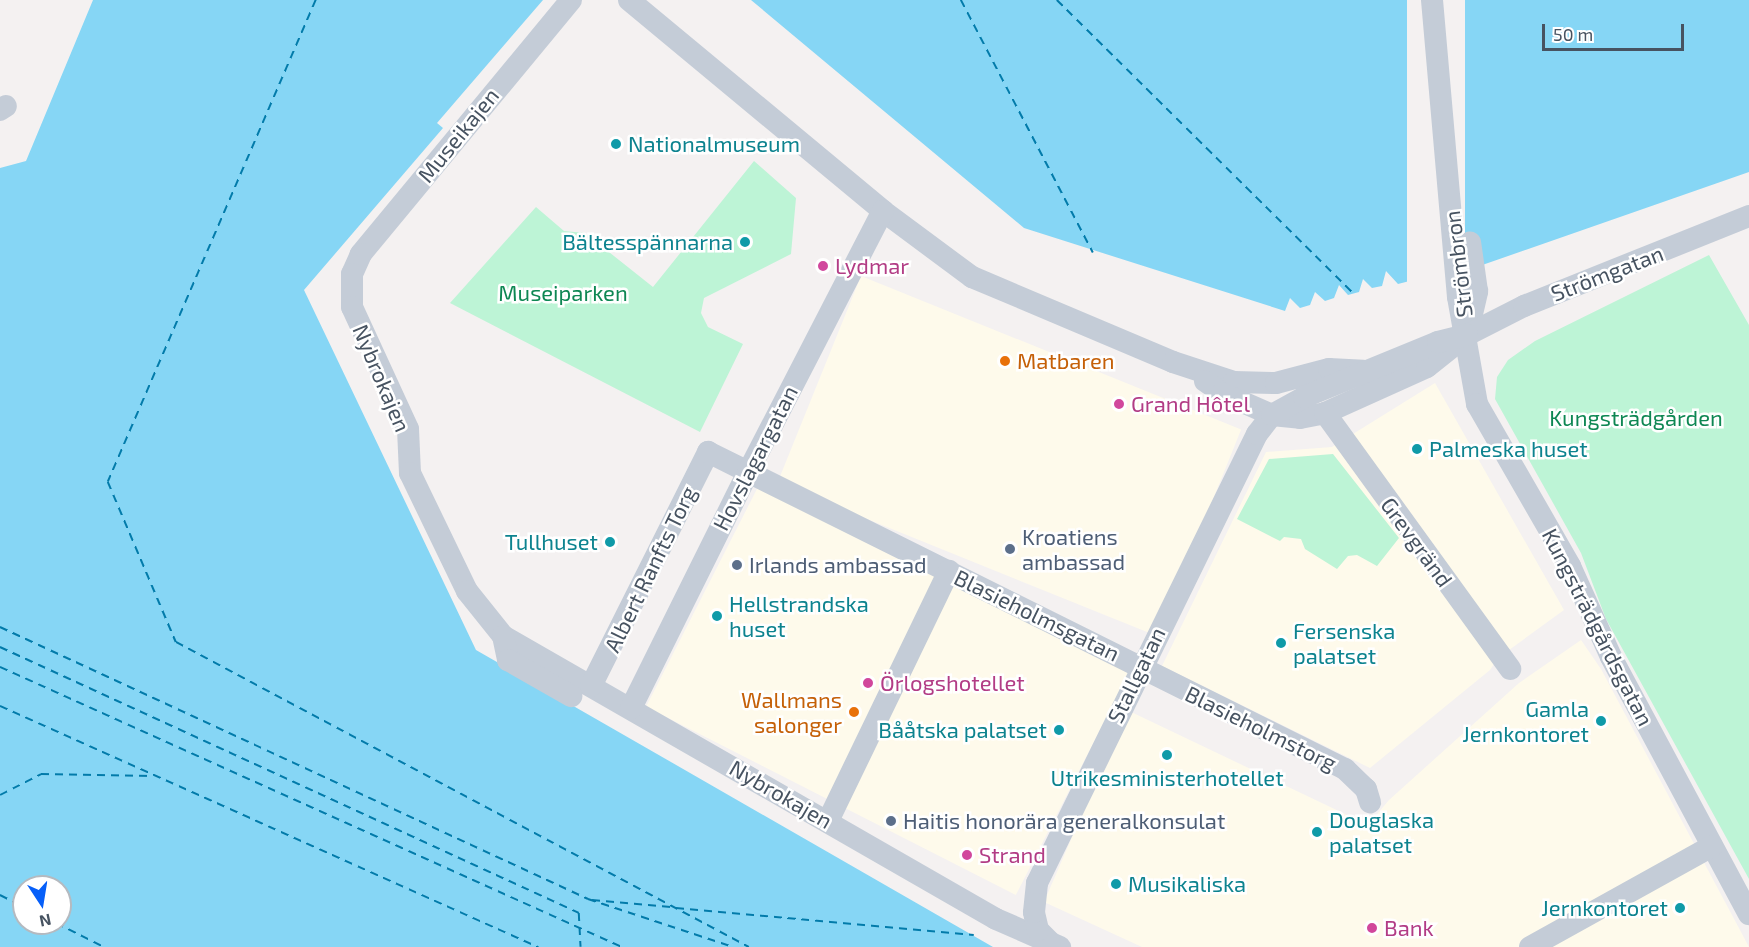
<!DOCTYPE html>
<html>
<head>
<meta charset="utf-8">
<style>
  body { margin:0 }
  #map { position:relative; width:1749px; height:947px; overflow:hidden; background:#f4f1f1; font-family:"Exo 2",sans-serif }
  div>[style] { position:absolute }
  .commercial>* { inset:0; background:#fefaeb; transform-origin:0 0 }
  .green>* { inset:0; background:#bdf4d6 }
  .water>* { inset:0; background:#86d6f5 }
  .pier>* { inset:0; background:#f4f1f1; transform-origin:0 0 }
  .ferry>* { height:1.5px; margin-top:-0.75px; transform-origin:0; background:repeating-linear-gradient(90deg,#027baa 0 8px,transparent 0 14px) }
  .minor>* { height:22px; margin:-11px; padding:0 11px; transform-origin:11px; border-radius:11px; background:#c4ccd7 }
  .dots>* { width:16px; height:16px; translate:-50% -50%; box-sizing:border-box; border:3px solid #fff; border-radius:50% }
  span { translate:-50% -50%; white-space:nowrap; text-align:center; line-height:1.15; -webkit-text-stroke:5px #fff; paint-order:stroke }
  .street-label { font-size:22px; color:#475361 }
  .culture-label { font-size:22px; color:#0d838f }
  .left { translate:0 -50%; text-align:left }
  .right { translate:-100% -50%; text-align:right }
  .hotel-label { font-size:22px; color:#b23c85 }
  .park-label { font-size:22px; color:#0e8753 }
  .food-label { font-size:22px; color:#c56008 }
  .service-label { font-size:22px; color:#4e5e75 }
  .north { position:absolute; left:12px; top:875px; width:60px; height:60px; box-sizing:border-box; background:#fff; border:2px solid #b5bac0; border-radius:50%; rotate:168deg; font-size:16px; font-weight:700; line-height:24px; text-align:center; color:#475361 }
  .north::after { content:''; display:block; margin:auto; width:21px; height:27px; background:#065ff9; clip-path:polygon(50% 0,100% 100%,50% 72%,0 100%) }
  .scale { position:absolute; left:1542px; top:24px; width:142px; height:27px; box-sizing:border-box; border:3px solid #475361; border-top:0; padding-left:8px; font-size:18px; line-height:21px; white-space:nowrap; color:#475361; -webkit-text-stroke:4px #fff; paint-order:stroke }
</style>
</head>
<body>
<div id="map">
  <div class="commercial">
    <i style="left:861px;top:276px;width:410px;height:223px;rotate:22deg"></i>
    <i style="clip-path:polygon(1435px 383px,1564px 610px,1498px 658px,1490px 670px,1370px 768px,1162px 666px,1266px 452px,1332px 447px)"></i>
    <i style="left:760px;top:483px;width:415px;height:251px;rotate:27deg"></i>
    <i style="clip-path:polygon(1581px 640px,1601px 669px,1749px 947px,1142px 947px,1044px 902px,1127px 710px,1368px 825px,1389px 800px,1519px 683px)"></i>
  </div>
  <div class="green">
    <i style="clip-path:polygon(754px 161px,796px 198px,791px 254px,704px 298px,701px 313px,708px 327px,743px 344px,700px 432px,450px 303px,536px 207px,564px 231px,585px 233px,653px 287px)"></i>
    <i style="clip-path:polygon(1709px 255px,1749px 325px,1749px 879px,1606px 619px,1581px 553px,1495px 399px,1497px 377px,1508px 360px,1535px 341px)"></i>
    <i style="clip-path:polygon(1333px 454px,1399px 538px,1377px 566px,1357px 555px,1348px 556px,1337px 569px,1305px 549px,1301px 539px,1284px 537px,1280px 541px,1237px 519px,1269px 459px)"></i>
  </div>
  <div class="water">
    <i style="clip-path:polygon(evenodd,93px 0,543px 0,437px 123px,443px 128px,304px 290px,476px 650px,993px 947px,0 947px,0 168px,26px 161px,93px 0,24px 887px,60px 887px,60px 923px,24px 923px,24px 887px)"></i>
    <i style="clip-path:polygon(751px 0,1749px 0,1749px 172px,1445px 278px,1432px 282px,1425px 277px,1398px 284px,1386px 271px,1382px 286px,1372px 288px,1363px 279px,1359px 292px,1348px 295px,1339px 285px,1334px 298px,1325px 301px,1315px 292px,1310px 305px,1300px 308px,1290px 298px,1285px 311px,1024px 228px)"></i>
  </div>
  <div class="pier">
    <i style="left:1407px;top:0;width:58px;height:283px"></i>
  </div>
  <div class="ferry">
    <i style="left:316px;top:0;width:525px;rotate:113.34deg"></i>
    <i style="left:108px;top:482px;width:174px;rotate:67deg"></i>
    <i style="left:176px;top:642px;width:649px;rotate:28.03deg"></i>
    <i style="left:961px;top:0;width:285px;rotate:62.4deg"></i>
    <i style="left:1057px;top:0;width:418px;rotate:44.7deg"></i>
    <i style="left:0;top:627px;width:648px;rotate:24.82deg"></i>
    <i style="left:588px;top:899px;width:153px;rotate:18.3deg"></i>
    <i style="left:0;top:647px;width:637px;rotate:24.67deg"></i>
    <i style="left:579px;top:913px;width:34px;rotate:87deg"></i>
    <i style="left:0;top:667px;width:682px;rotate:24.24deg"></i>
    <i style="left:0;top:706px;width:590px;rotate:24.13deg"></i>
    <i style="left:0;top:795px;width:46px;rotate:-27.1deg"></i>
    <i style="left:41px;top:774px;width:112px;rotate:1deg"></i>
    <i style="left:0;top:895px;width:27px;rotate:27deg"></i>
    <i style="left:592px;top:900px;width:79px;rotate:5.1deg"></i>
    <i style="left:676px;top:908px;width:299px;rotate:5.2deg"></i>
    <i style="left:56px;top:923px;width:54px;rotate:26.6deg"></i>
  </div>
  <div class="minor">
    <i style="left:571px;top:0;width:330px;rotate:129.6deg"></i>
    <i style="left:361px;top:254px;width:22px;rotate:114deg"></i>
    <i style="left:352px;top:274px;width:33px;rotate:90deg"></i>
    <i style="left:352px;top:307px;width:134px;rotate:65.3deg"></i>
    <i style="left:408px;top:429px;width:44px;rotate:87.4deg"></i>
    <i style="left:410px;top:473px;width:131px;rotate:64.2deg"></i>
    <i style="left:467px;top:591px;width:58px;rotate:51.3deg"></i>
    <i style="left:503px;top:636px;width:568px;rotate:29.86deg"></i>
    <i style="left:996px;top:919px;width:70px;rotate:23.6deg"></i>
    <i style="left:629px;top:0;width:330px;rotate:39.7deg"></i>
    <i style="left:883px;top:211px;width:111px;rotate:36.6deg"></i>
    <i style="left:972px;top:277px;width:218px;rotate:22.9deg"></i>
    <i style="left:1173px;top:362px;width:64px;rotate:18.2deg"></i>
    <i style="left:1234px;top:382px;width:42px;rotate:1.4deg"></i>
    <i style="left:1276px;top:383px;width:55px;rotate:-14.8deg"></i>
    <i style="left:1329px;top:369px;width:34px;rotate:3deg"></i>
    <i style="left:1432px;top:0;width:298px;rotate:85deg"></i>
    <i style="left:1458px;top:297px;width:109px;rotate:79.9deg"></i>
    <i style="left:1477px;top:404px;width:187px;rotate:60.1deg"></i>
    <i style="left:1570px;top:566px;width:100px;rotate:65.7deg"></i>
    <i style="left:1611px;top:657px;width:292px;rotate:61.8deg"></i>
    <i style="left:0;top:110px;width:7px;rotate:-34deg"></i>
    <i style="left:1469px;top:327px;width:37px;rotate:-77deg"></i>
    <i style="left:1477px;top:291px;width:49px;rotate:-98.1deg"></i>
    <i style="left:1205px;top:381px;width:21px;rotate:35deg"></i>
    <i style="left:1222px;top:393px;width:55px;rotate:23.7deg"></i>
    <i style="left:1272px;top:415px;width:28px;rotate:6deg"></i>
    <i style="left:1300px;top:418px;width:25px;rotate:-11deg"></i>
    <i style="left:1325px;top:413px;width:112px;rotate:-24.3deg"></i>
    <i style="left:1427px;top:367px;width:51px;rotate:-38.7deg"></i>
    <i style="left:1467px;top:335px;width:64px;rotate:-27deg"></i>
    <i style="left:1524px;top:306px;width:242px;rotate:-21.8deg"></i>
    <i style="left:1325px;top:413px;width:316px;rotate:54.1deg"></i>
    <i style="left:503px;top:636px;width:25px;rotate:78deg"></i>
    <i style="left:508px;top:660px;width:73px;rotate:29.7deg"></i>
    <i style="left:591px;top:686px;width:262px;rotate:-63.4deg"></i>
    <i style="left:708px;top:452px;width:712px;rotate:26.46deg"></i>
    <i style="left:1345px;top:769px;width:29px;rotate:44deg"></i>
    <i style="left:1366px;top:789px;width:14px;rotate:73deg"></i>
    <i style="left:631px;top:708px;width:263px;rotate:-63.6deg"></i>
    <i style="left:748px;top:472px;width:294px;rotate:-62.7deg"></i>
    <i style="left:828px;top:821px;width:278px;rotate:-64.2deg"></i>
    <i style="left:1050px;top:942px;width:17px;rotate:-135deg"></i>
    <i style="left:1038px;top:930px;width:18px;rotate:-103deg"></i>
    <i style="left:1034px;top:912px;width:29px;rotate:-84deg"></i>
    <i style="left:1037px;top:883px;width:500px;rotate:-63.9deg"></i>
    <i style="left:1257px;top:434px;width:24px;rotate:-52deg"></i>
    <i style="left:1272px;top:415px;width:37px;rotate:-29deg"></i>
    <i style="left:1304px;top:397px;width:145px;rotate:-22.3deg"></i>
    <i style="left:1438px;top:342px;width:30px;rotate:-14deg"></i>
    <i style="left:1530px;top:947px;width:208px;rotate:-29deg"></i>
  </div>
  <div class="dots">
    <i style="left:616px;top:144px;background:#0f9aa8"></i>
    <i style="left:745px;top:242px;background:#0f9aa8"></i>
    <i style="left:823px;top:266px;background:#d1479c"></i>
    <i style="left:1005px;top:361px;background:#e8710a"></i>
    <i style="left:1119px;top:404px;background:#d1479c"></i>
    <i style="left:1417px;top:449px;background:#0f9aa8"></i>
    <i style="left:610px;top:542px;background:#0f9aa8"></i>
    <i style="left:1010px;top:549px;background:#5c6f8a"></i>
    <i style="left:737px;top:565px;background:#5c6f8a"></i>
    <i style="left:717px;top:616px;background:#0f9aa8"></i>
    <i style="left:1281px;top:643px;background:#0f9aa8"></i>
    <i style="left:868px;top:683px;background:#d1479c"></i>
    <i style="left:854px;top:712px;background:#e8710a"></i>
    <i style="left:1601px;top:721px;background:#0f9aa8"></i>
    <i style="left:1059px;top:730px;background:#0f9aa8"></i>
    <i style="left:1167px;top:755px;background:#0f9aa8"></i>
    <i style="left:891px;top:821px;background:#5c6f8a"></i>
    <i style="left:1317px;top:832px;background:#0f9aa8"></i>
    <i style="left:967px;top:855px;background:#d1479c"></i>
    <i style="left:1116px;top:884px;background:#0f9aa8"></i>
    <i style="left:1680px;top:908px;background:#0f9aa8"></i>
    <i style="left:1372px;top:928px;background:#d1479c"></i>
  </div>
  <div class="street-label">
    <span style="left:458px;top:135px;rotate:-51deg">Museikajen</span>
    <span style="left:1458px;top:264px;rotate:-97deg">Strömbron</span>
    <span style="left:1607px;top:273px;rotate:-21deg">Strömgatan</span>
    <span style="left:382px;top:378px;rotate:67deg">Nybrokajen</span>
    <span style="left:755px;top:458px;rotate:-63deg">Hovslagargatan</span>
    <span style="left:1417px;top:542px;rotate:54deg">Grevgränd</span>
    <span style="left:650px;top:569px;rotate:-64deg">Albert Ranfts Torg</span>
    <span style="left:1037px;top:615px;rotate:26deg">Blasieholmsgatan</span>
    <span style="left:1598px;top:627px;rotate:63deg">Kungsträdgårdsgatan</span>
    <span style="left:1136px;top:675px;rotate:-64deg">Stallgatan</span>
    <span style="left:1261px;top:728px;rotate:26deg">Blasieholmstorg</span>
    <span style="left:781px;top:794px;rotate:30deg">Nybrokajen</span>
  </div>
  <div class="culture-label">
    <span class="left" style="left:628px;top:144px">Nationalmuseum</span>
    <span class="right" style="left:733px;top:242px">Bältesspännarna</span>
    <span class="left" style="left:1429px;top:449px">Palmeska huset</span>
    <span class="right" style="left:598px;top:542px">Tullhuset</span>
    <span class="left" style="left:729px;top:616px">Hellstrandska<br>huset</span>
    <span class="left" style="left:1293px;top:643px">Fersenska<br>palatset</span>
    <span class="right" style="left:1589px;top:721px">Gamla<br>Jernkontoret</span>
    <span class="right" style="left:1047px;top:730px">Bååtska palatset</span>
    <span style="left:1167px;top:778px">Utrikesministerhotellet</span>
    <span class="left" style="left:1329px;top:832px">Douglaska<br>palatset</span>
    <span class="left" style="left:1128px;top:884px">Musikaliska</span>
    <span class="right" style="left:1668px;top:908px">Jernkontoret</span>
  </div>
  <div class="hotel-label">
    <span class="left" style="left:835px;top:266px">Lydmar</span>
    <span class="left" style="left:1131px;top:404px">Grand Hôtel</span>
    <span class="left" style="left:880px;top:683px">Örlogshotellet</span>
    <span class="left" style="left:979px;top:855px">Strand</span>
    <span class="left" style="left:1384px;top:928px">Bank</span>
  </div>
  <div class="park-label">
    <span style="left:563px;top:293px">Museiparken</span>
    <span style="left:1636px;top:418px">Kungsträdgården</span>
  </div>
  <div class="food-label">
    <span class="left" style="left:1017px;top:361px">Matbaren</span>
    <span class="right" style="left:842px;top:712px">Wallmans<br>salonger</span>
  </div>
  <div class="service-label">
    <span class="left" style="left:1022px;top:549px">Kroatiens<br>ambassad</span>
    <span class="left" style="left:749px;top:565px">Irlands ambassad</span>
    <span class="left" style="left:903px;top:821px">Haitis honorära generalkonsulat</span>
  </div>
  <div class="north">N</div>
  <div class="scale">50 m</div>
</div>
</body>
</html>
